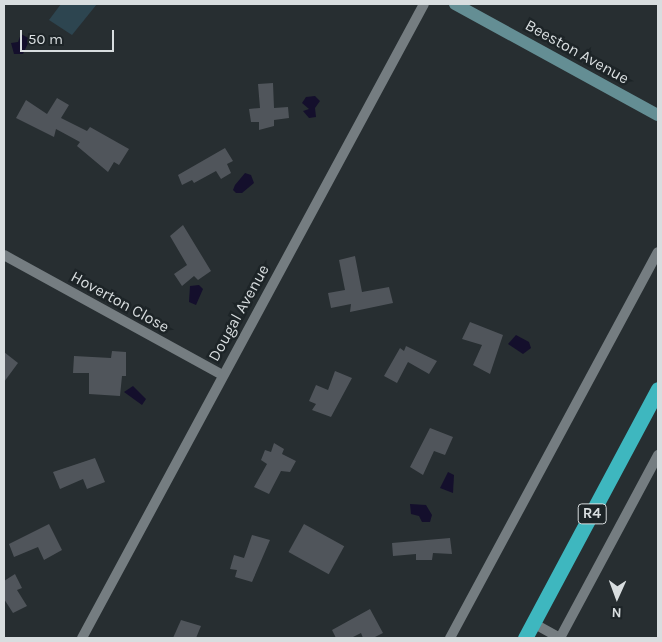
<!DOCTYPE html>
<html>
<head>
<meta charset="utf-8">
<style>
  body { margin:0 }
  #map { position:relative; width:662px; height:642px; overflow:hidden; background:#272e31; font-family:Karla,sans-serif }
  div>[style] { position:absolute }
  .green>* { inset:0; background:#2d4550 }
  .water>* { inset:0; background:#140f2c }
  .building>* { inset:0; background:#50555b; transform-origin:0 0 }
  .street>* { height:10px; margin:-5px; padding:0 5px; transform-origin:5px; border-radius:5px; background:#757d81 }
  .secondary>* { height:12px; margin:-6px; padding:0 6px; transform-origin:6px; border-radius:6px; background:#648e94 }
  .highway>* { height:15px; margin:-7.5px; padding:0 7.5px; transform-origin:7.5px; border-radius:7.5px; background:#3eb7bf }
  span { translate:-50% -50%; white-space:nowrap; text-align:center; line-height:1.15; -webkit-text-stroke:5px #1d2427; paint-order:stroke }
  .shield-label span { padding:1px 4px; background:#1d2427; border:1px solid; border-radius:4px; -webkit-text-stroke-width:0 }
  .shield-label { font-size:15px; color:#d8dddf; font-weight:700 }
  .street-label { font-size:16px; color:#d8dddf }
  .frame { position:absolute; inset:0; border:5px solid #d8dddf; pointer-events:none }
  .north { position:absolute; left:592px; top:572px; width:50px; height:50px; -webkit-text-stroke:4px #1d2427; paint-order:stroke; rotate:182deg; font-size:14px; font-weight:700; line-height:20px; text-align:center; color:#d8dddf }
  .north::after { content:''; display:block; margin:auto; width:18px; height:22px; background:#d8dddf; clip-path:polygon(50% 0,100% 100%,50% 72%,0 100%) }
  .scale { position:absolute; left:20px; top:30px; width:94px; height:22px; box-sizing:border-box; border:2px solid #d8dddf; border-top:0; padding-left:6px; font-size:15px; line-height:18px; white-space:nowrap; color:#d8dddf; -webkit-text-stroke:4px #1d2427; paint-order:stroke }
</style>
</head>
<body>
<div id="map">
  <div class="green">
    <i style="clip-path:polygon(61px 4px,97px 4px,72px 35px,49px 20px)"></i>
  </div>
  <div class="water">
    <i style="clip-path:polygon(21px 34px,30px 39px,23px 54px,14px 54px,11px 43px,18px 42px)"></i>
    <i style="clip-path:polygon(315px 96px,320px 101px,315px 108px,316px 117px,309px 118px,303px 111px,309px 109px,302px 103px,306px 97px)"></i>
    <i style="clip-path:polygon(245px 173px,251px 175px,254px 183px,242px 193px,236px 193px,233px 190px,235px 185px)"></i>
    <i style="clip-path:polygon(199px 285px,203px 289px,196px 305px,189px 302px,190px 286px)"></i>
    <i style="clip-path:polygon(516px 335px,529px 342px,531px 348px,523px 354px,508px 344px)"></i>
    <i style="clip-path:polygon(133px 386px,146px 399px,142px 405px,124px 392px)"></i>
    <i style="clip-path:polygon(448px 472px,454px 475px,453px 493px,440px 488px)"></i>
    <i style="clip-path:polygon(410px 504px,426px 505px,432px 515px,430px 522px,422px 522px,419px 516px,411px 514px)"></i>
  </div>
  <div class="building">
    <i style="clip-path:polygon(273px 83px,274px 108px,288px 107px,289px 118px,274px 120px,274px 126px,259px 130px,259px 122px,251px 122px,249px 109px,260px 108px,258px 84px)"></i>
    <i style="clip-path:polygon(57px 98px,69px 105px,61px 118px,87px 131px,90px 127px,129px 149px,119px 165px,114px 162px,108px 172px,77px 146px,80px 142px,56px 129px,54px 137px,16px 118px,26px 100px,47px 114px)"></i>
    <i style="clip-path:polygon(225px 148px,233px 161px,227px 164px,231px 173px,221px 179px,216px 171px,194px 183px,192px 180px,182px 185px,178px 175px)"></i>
    <i style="clip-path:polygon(183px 225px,211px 271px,198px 280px,194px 276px,182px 286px,174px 274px,187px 265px,170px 236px)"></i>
    <i style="clip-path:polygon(355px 256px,362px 292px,389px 287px,393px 303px,350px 312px,351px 304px,331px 308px,328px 293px,345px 290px,339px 260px)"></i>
    <i style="clip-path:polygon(470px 322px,503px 335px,490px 374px,473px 365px,482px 345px,462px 339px)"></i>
    <i style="clip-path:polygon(406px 346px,437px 361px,429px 374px,408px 362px,397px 383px,384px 376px,400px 348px,404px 351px)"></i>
    <i style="clip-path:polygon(112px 351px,126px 352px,126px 376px,122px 376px,120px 396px,89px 394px,89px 373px,73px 373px,74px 356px,111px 358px)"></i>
    <i style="clip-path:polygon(4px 352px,18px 363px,4px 382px)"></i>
    <i style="clip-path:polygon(335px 371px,352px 378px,331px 417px,312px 410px,316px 404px,309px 401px,316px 385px,328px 390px)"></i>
    <i style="clip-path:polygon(430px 428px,453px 437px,445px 455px,434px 451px,423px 475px,410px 467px)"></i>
    <i style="clip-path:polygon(274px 443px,284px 449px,282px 454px,296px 461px,290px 472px,281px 471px,269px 494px,254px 487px,267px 464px,261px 460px,265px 450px,271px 452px)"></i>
    <i style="clip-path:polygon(95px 458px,105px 482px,87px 489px,83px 479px,60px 489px,53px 472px)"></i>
    <i style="clip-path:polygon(49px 524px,62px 550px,44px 560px,38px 547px,14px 557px,9px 544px)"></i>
    <i style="left:304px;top:524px;width:46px;height:32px;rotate:29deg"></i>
    <i style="clip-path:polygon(252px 535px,270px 540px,252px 582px,235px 577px,237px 570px,230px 569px,234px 555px,244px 558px)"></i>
    <i style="clip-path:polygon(450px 538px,452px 554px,433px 553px,432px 560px,416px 560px,416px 554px,393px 556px,392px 543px)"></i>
    <i style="clip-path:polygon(15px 574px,22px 588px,17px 590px,27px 606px,13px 613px,4px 599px,4px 581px)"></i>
    <i style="clip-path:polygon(370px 609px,383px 633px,373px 638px,363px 638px,361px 633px,351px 638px,336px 638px,332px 630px)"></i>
    <i style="clip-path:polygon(181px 620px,201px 626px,196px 638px,173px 638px)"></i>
  </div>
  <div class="street">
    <i style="left:4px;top:255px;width:249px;rotate:28.8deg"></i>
    <i style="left:533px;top:623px;width:31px;rotate:29deg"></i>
    <i style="left:82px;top:638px;width:720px;rotate:-61.66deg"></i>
    <i style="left:450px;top:638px;width:438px;rotate:-61.7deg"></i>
    <i style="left:560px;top:638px;width:208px;rotate:-61.8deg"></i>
  </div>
  <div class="secondary">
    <i style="left:455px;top:4px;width:231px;rotate:28.7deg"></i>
  </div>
  <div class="highway">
    <i style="left:525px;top:638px;width:282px;rotate:-61.9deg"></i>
  </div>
  <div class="shield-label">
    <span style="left:592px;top:514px">R4</span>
  </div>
  <div class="street-label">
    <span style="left:577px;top:52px;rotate:29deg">Beeston Avenue</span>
    <span style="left:120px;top:302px;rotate:29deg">Hoverton Close</span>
    <span style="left:239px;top:313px;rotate:-61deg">Dougal Avenue</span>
  </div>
  <div class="frame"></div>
  <div class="north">N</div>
  <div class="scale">50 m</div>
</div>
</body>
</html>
